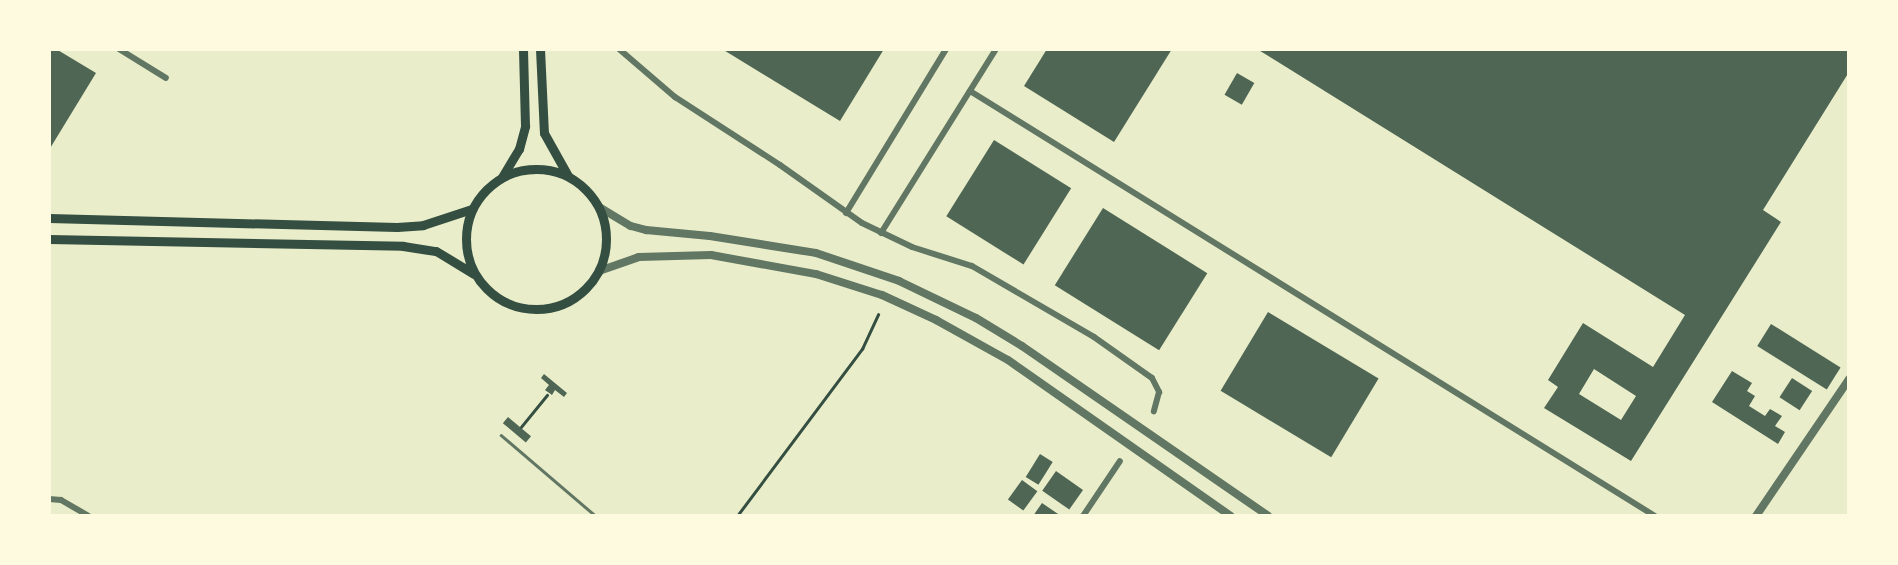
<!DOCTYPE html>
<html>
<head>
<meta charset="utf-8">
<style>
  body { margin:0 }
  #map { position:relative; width:1898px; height:565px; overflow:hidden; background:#e9edc9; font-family:"Roboto Condensed",sans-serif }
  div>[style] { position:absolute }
  .building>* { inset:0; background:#4f6655; transform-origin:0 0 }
  .path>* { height:2.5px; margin:-1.25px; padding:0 1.25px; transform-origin:1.25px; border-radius:1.25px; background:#344e41 }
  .service>* { height:2.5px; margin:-1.25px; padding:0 1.25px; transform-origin:1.25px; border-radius:1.25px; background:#617663 }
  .minor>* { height:6px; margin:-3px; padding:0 3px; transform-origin:3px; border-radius:3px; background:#617663 }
  .tertiary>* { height:8px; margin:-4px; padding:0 4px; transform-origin:4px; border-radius:4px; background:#617663 }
  .secondary>* { height:9px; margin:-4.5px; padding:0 4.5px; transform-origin:4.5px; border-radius:4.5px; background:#344e41 }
  .secondary>.ring { margin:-4.5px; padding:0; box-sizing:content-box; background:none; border:9px solid #344e41; border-radius:50% }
  span { translate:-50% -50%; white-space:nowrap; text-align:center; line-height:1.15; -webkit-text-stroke:7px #fefae0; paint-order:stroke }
  .frame { position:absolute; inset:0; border:51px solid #fefae0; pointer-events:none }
</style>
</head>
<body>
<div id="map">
  <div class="building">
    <i style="clip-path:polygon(49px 49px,56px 49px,96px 73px,49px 150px)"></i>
    <i style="clip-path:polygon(722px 49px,884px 49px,840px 121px)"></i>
    <i style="clip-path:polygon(1047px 49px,1172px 49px,1114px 142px,1024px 86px)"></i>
    <i style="clip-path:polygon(evenodd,1257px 49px,1849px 49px,1849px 72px,1763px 210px,1781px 222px,1631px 461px,1544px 408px,1558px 387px,1548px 380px,1583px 323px,1653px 367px,1685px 315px,1257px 49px,1594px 369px,1636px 396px,1621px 420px,1579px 394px,1594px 369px)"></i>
    <i style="left:1237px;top:73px;width:20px;height:25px;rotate:30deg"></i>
    <i style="left:994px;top:140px;width:91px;height:90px;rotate:32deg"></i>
    <i style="left:1103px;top:208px;width:123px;height:91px;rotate:32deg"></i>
    <i style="left:1268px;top:312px;width:129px;height:92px;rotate:31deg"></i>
    <i style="left:1771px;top:324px;width:82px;height:26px;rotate:32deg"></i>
    <i style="clip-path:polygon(1732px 371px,1752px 383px,1747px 391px,1755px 396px,1749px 406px,1765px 416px,1770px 409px,1782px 416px,1775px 426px,1785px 432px,1778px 444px,1712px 402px)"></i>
    <i style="clip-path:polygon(544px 374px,567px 393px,564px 397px,555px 390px,552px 395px,545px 390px,549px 385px,541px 378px)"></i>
    <i style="left:1792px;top:378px;width:24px;height:23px;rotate:33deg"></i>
    <i style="left:508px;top:417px;width:30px;height:8px;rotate:40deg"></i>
    <i style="left:1040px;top:454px;width:15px;height:27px;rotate:32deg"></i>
    <i style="left:1056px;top:471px;width:33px;height:24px;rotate:35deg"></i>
    <i style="left:1022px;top:480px;width:19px;height:24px;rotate:36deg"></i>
    <i style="clip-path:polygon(1042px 503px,1061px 516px,1033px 516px)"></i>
  </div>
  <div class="path">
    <i style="left:521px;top:427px;width:41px;rotate:-50.9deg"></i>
    <i style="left:737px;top:516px;width:209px;rotate:-53.2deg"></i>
    <i style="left:862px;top:349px;width:38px;rotate:-65deg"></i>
  </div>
  <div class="service">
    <i style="left:501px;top:435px;width:125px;rotate:40.5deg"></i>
  </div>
  <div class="minor">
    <i style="left:119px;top:49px;width:55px;rotate:31.7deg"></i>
    <i style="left:619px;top:49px;width:74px;rotate:40.6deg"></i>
    <i style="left:675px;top:97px;width:125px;rotate:32.9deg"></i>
    <i style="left:780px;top:165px;width:100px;rotate:35.3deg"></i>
    <i style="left:862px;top:223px;width:55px;rotate:25.6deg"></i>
    <i style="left:912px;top:247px;width:63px;rotate:17.6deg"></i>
    <i style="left:972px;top:266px;width:141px;rotate:30.2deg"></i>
    <i style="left:1094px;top:337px;width:71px;rotate:35.3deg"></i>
    <i style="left:1152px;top:378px;width:16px;rotate:63deg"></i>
    <i style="left:1159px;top:392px;width:20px;rotate:105deg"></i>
    <i style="left:970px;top:91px;width:806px;rotate:31.82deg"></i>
    <i style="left:846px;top:213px;width:192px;rotate:-58.6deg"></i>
    <i style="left:881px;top:233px;width:217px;rotate:-58deg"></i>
    <i style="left:49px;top:499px;width:12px;rotate:5deg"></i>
    <i style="left:61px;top:500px;width:32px;rotate:30deg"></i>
    <i style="left:1083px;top:516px;width:66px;rotate:-56.1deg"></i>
  </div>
  <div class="tertiary">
    <i style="left:599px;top:207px;width:37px;rotate:31deg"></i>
    <i style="left:631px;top:226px;width:16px;rotate:15deg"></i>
    <i style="left:646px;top:230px;width:64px;rotate:5.4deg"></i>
    <i style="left:710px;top:236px;width:107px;rotate:9.1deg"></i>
    <i style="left:816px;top:253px;width:88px;rotate:18.6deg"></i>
    <i style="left:899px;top:281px;width:85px;rotate:25.7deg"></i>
    <i style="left:976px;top:318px;width:54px;rotate:31.3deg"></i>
    <i style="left:1022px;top:346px;width:299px;rotate:34.6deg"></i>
    <i style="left:599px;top:271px;width:42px;rotate:-19.3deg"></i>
    <i style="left:639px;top:257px;width:72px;rotate:-1.6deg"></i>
    <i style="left:711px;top:255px;width:107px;rotate:10.3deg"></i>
    <i style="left:816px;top:274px;width:69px;rotate:17.7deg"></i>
    <i style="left:882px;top:295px;width:60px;rotate:24.8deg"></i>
    <i style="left:936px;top:320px;width:82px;rotate:29.1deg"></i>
    <i style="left:1008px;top:360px;width:272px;rotate:35deg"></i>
    <i style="left:1756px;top:516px;width:166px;rotate:-55.8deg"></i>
  </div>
  <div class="secondary">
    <i style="left:540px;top:49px;width:84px;rotate:87.3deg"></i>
    <i style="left:544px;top:133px;width:49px;rotate:60.8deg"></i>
    <i class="ring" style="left:466px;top:169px;width:131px;height:131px"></i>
    <i style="left:502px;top:177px;width:33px;rotate:-59deg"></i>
    <i style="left:519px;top:149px;width:24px;rotate:-75deg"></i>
    <i style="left:525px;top:126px;width:77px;rotate:-91.5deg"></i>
    <i style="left:49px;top:218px;width:348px;rotate:1.5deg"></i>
    <i style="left:397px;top:227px;width:26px;rotate:-4deg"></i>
    <i style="left:423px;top:225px;width:52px;rotate:-18.1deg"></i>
    <i style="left:49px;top:239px;width:354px;rotate:1.1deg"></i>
    <i style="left:403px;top:246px;width:33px;rotate:9deg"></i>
    <i style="left:436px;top:251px;width:44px;rotate:31.2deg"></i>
  </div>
  <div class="frame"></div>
</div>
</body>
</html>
